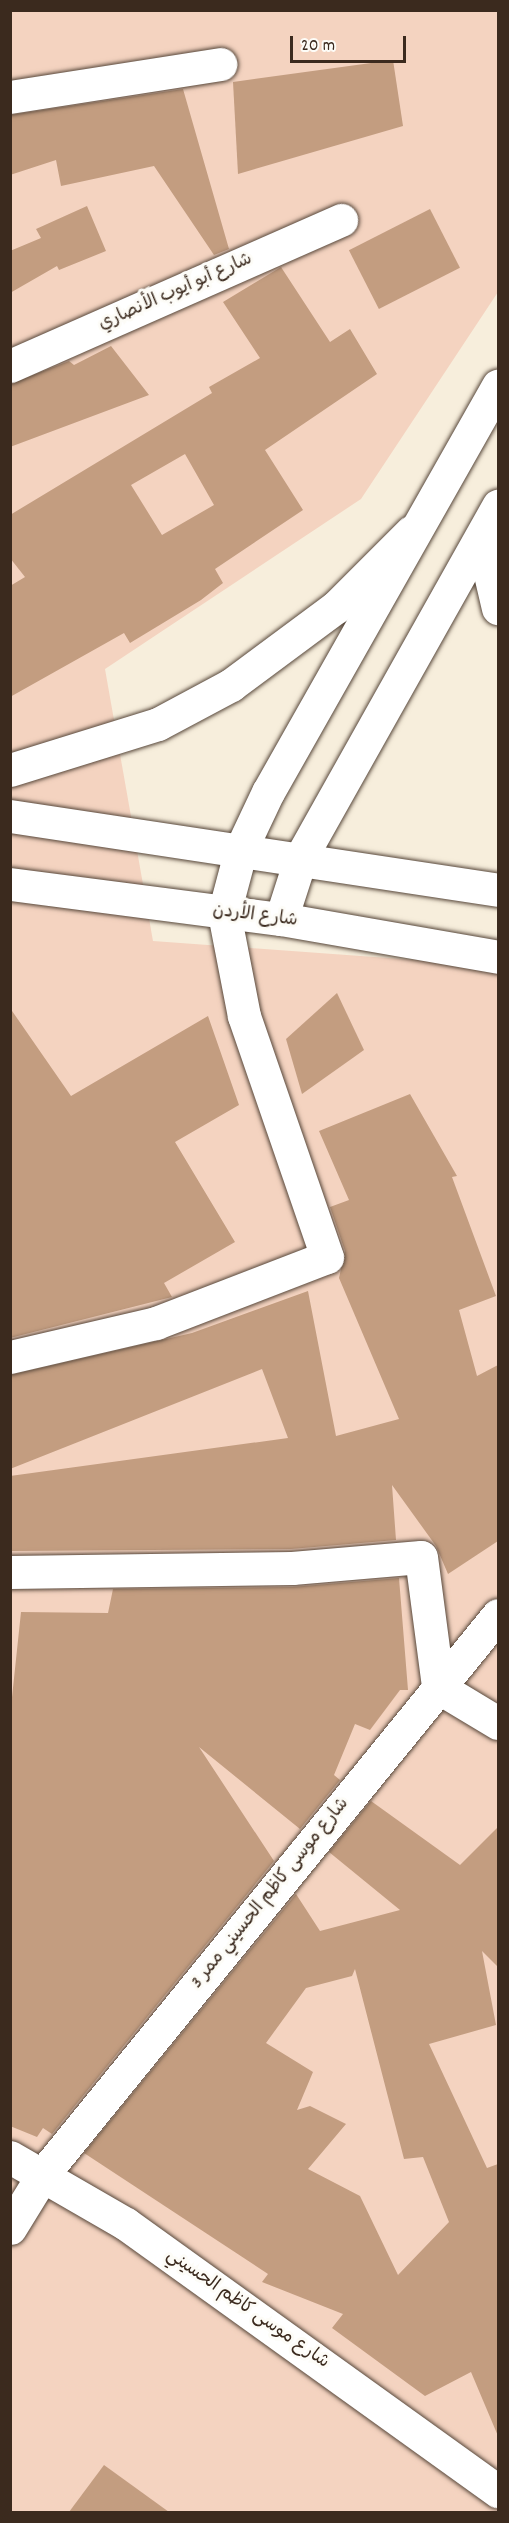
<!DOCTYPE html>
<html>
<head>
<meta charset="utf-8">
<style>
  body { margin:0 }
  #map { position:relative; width:509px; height:2523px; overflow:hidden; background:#f7eedc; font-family:Dekko,"Playpen Sans Arabic",sans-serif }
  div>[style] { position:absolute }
  .built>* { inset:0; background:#f4d3c0 }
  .building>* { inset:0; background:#c39d80; transform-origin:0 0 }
  .roads { filter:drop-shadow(0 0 2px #57473a) drop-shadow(0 0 2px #57473a) }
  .minor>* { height:33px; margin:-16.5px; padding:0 16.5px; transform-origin:16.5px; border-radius:16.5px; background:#fff }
  .major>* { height:33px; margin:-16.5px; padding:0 16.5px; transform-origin:16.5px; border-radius:16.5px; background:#fff }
  .highway>* { height:33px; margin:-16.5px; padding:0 16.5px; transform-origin:16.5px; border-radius:16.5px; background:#fff }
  span { translate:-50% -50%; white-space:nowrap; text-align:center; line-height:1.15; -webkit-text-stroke:6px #fdfcf7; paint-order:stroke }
  .street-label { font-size:18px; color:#3b2a1e }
  .frame { position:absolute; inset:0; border:12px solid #3b2a1e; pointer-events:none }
  .scale { position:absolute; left:290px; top:36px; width:116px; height:27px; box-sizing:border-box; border:3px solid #3b2a1e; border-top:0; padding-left:8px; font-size:18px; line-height:21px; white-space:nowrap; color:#3b2a1e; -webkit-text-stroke:4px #fdfcf7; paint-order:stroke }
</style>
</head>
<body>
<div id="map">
  <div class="built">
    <i style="clip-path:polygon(11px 11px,498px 11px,498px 292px,361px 499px,105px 669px,153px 941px,498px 966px,498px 2512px,11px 2512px)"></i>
  </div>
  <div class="building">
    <i style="clip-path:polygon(393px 60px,403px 126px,238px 174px,233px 82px)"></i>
    <i style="clip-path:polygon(183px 89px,229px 249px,214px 255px,154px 166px,61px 186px,56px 160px,10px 175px,10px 115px)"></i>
    <i style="clip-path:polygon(87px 206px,106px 251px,59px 270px,57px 266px,10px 293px,10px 251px,41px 238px,36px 229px)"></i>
    <i style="left:430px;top:209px;width:66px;height:91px;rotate:63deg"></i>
    <i style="clip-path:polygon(evenodd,281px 267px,330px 342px,350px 329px,377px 374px,265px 450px,303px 510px,215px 569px,223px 583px,201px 600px,130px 643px,124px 633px,10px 697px,10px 586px,25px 577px,10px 558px,10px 515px,212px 393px,209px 387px,260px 358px,223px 302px,281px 267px,185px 454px,214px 505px,162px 535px,131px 485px,185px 454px)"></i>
    <i style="clip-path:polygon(111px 346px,149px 395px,10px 447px,10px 384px,69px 361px,74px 365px)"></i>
    <i style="clip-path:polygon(337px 993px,364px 1050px,302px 1094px,286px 1039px)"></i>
    <i style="clip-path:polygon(10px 1008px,71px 1096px,208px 1016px,239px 1105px,175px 1142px,235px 1242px,164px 1283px,172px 1297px,10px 1338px)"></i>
    <i style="clip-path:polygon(410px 1094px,457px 1176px,452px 1177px,496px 1296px,459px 1310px,477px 1376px,498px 1365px,498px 1541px,448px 1574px,436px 1546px,392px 1485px,396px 1540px,291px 1549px,10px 1551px,10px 1476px,288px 1438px,262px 1369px,10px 1469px,10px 1375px,192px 1333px,308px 1291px,336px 1436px,399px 1419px,339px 1278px,345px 1251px,330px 1207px,349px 1200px,319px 1131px)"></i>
    <i style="clip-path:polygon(399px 1578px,408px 1690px,400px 1690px,370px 1730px,355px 1724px,334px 1775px,340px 1780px,300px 1829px,199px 1747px,274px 1861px,52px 2134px,43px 2128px,37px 2137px,10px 2126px,10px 1716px,21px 1612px,108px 1613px,113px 1589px,292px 1587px)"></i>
    <i style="clip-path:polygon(evenodd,371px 1801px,460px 1865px,498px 1827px,498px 1967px,482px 1951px,496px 2025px,429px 2044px,487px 2168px,498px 2164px,498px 2436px,471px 2372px,425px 2396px,332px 2328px,343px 2314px,262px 2282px,268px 2274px,84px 2153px,296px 1894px,320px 1931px,400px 1910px,329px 1852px,371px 1801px,355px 1969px,404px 2159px,423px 2157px,449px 2222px,398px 2275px,360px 2196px,308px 2169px,346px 2124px,310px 2106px,297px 2110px,313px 2072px,266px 2043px,306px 1988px,352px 1976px,355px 1969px)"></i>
    <i style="clip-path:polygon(104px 2465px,169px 2512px,69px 2512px)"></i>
  </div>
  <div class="roads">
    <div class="minor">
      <i style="left:10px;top:97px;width:213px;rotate:-8.9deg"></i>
      <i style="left:10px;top:366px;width:362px;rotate:-23.8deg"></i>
      <i style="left:10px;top:1357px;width:150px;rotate:-13.1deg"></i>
      <i style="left:156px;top:1323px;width:183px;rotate:-21.1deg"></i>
      <i style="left:327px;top:1257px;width:255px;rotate:-109deg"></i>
      <i style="left:244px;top:1016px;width:105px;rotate:-101deg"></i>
      <i style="left:10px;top:1572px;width:282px;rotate:-0.8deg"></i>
      <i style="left:292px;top:1568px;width:129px;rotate:-4.9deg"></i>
      <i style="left:421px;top:1557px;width:131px;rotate:82.5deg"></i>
      <i style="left:438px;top:1687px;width:70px;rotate:31deg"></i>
      <i style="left:10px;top:2157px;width:134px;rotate:30deg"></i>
      <i style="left:126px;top:2224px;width:458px;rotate:35.7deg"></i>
      <i style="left:10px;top:2228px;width:65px;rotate:-58.3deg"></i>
      <i style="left:44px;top:2173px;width:719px;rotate:-50.87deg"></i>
    </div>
    <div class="major">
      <i style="left:224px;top:913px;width:66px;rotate:-75.1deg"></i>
      <i style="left:241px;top:849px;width:63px;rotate:-64.7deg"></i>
      <i style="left:268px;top:792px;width:467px;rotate:-60.5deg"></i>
      <i style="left:281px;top:919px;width:65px;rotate:-72.1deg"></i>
      <i style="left:301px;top:857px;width:403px;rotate:-60.7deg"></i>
    </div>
    <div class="highway">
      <i style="left:482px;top:540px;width:70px;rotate:76.8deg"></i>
      <i style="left:10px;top:770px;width:155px;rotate:-17.3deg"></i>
      <i style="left:158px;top:724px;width:83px;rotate:-28.1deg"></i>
      <i style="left:231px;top:685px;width:131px;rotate:-36.6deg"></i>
      <i style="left:336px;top:607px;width:106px;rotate:-45deg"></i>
      <i style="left:10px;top:816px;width:494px;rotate:8.6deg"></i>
      <i style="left:10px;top:884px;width:273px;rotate:7.4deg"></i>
      <i style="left:281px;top:919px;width:220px;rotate:9.9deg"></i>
    </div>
  </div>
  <div class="street-label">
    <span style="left:176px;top:293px;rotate:-24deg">شارع أبو أيوب الأنصاري</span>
    <span style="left:255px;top:917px;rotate:7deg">شارع الأردن</span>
    <span style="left:271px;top:1894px;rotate:-51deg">شارع موسى كاظم الحسيني ممر 3</span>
    <span style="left:247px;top:2310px;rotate:35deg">شارع موسى كاظم الحسيني</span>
  </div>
  <div class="frame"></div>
  <div class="scale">20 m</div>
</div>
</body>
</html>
